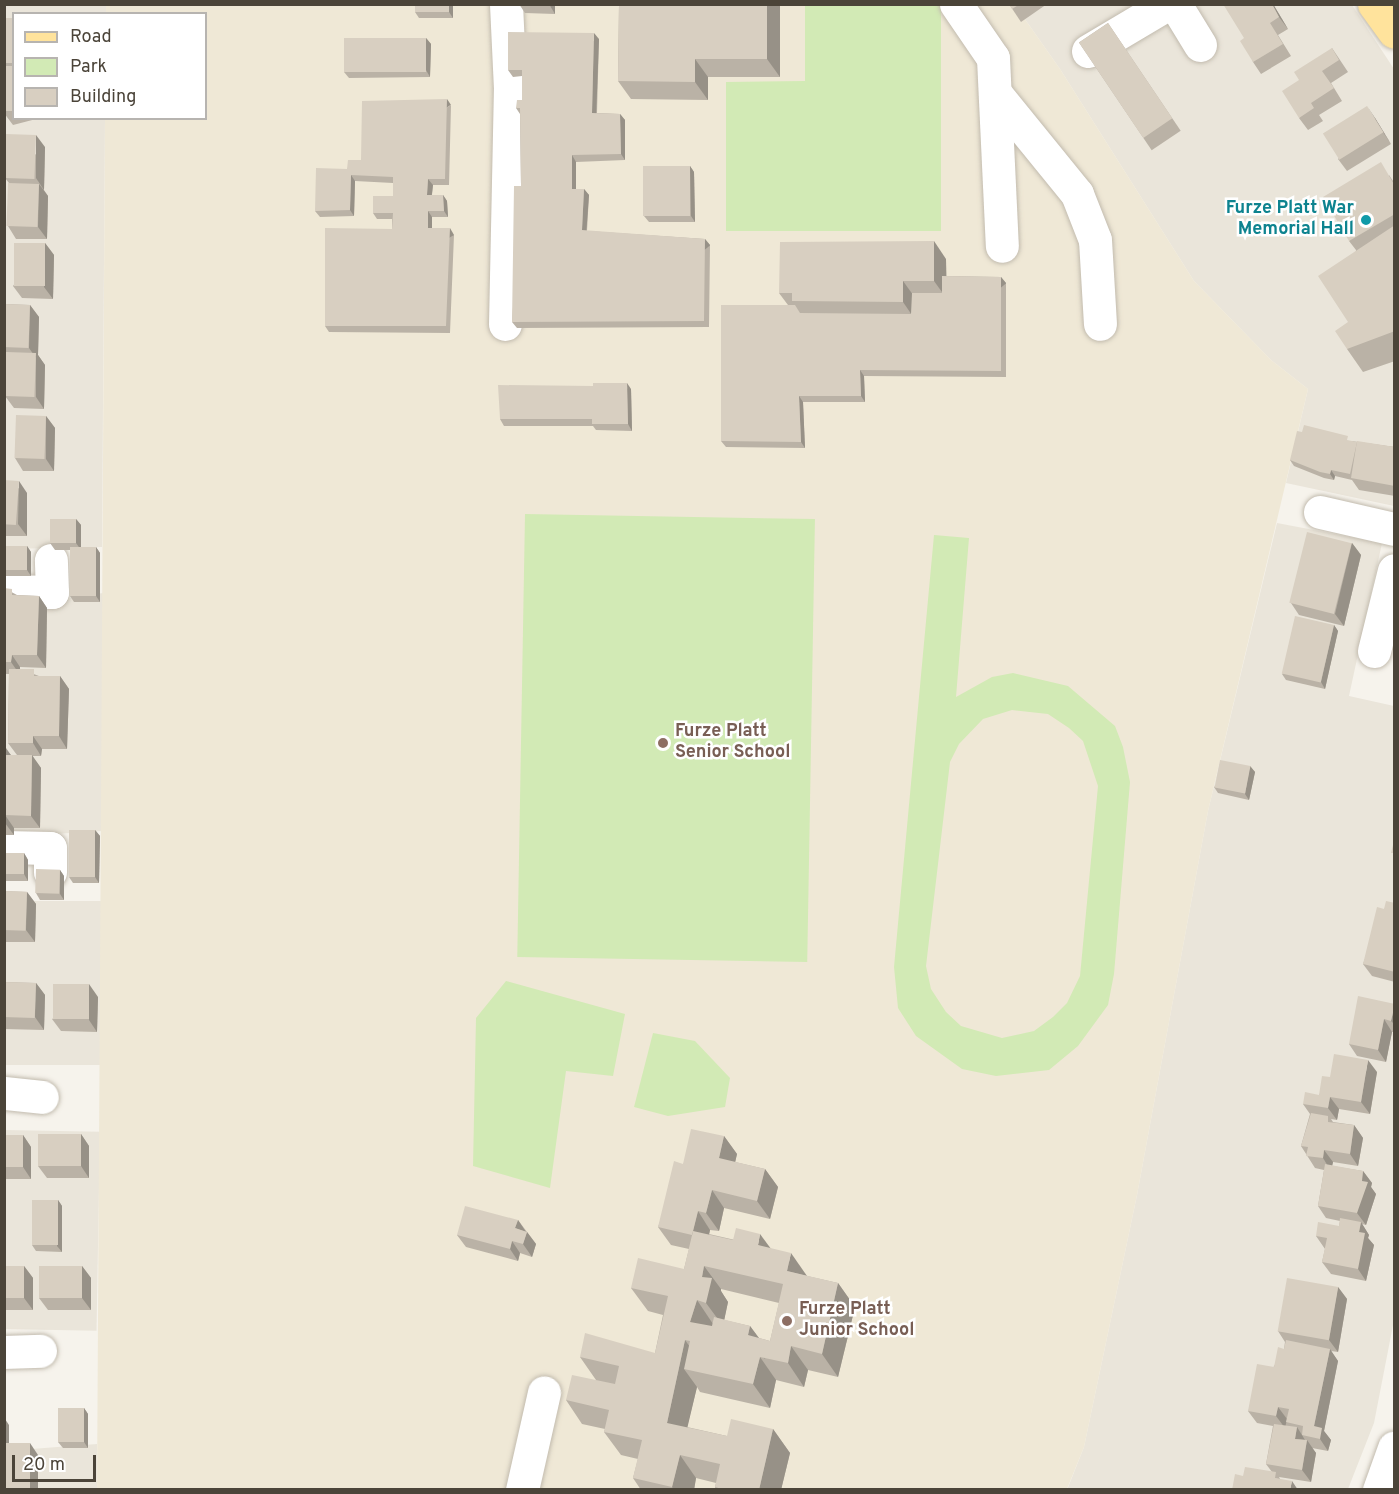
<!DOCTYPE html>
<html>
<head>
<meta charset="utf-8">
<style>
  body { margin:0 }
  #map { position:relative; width:1399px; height:1494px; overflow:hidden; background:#f6f3ec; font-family:Overpass,sans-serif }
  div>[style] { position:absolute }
  .residential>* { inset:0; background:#eae5da; transform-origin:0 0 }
  .education>* { inset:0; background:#efe8d6 }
  .green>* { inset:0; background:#d2eab5; transform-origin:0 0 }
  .roads { filter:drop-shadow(0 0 2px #c2bbae) drop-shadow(0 0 2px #c2bbae) }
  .minor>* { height:33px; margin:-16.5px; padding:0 16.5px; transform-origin:16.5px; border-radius:16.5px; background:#fff }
  .major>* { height:33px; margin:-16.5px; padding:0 16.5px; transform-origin:16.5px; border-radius:16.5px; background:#ffe39c }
  .wall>* { inset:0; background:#bab2a6; transform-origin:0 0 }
  .shaded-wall>* { inset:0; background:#979187; transform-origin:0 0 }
  .building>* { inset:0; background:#d8cfc1; transform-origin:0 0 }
  .dots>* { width:16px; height:16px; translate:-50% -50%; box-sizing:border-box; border:3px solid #fff; border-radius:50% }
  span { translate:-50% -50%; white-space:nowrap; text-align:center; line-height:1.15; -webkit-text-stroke:5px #fff; paint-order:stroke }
  .culture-label { font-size:18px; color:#0d838f; font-weight:700 }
  .right { translate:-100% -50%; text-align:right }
  .education-label { font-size:18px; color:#785e54; font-weight:700 }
  .left { translate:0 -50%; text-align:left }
  .frame { position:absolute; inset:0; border:6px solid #4b4439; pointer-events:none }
  .legend { position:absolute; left:12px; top:12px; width:195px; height:108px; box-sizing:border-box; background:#fff; border:2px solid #b7b4b0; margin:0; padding:8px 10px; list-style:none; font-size:18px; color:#4b4439 }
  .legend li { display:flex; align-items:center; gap:12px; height:30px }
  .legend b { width:30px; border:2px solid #b7b4b0 }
  .scale { position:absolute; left:12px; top:1455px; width:84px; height:27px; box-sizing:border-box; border:3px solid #4b4439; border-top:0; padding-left:8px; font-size:18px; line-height:21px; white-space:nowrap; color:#4b4439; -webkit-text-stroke:4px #fff; paint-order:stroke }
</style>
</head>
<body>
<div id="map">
  <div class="residential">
    <i style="clip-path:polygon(5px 5px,106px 5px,106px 13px,14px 14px,14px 118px,105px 119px,102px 547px,5px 549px)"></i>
    <i style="clip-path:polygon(1015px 5px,1352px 5px,1394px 69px,1394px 506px,1286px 483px,1308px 389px,1271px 360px,1194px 281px,1060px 69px)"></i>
    <i style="clip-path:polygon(1277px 523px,1382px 543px,1349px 696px,1394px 706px,1394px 1320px,1374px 1423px,1348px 1489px,1067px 1490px,1084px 1447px,1137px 1195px,1208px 811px)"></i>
    <i style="clip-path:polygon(103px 593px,102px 831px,5px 837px,5px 597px,47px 602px)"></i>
    <i style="left:103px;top:901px;width:164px;height:99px;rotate:90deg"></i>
    <i style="left:5px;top:1130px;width:95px;height:199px;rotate:1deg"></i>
    <i style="clip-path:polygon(97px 1444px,97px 1489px,5px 1490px,5px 1451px)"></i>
  </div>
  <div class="education">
    <i style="clip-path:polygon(106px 5px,1015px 5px,1060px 69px,1194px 281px,1271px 360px,1308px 389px,1208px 811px,1137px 1195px,1084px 1447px,1067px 1489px,97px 1490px,105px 119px,206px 118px,206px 14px,106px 13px)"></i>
  </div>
  <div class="green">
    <i style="clip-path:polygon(805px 6px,941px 6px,941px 231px,726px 231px,726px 82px,805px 81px)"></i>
    <i style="left:525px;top:514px;width:290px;height:443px;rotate:1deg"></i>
    <i style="clip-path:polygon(evenodd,934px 535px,969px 538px,956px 697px,992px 677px,1013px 673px,1068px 686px,1115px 726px,1123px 747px,1130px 782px,1114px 974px,1108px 1005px,1078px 1046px,1049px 1070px,996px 1076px,962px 1069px,916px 1036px,898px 1008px,894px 967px,934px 535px,1012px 710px,1048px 714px,1069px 728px,1083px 741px,1098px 786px,1080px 976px,1067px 1003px,1053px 1017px,1034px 1031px,1002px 1038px,961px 1026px,946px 1012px,931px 989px,926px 966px,950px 762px,959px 744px,983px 719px,1012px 710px)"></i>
    <i style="clip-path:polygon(506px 981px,625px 1014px,613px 1076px,566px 1071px,550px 1188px,473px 1166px,476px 1018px)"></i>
    <i style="clip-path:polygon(653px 1033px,695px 1041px,730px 1078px,725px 1107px,668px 1116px,634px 1107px)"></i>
  </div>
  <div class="roads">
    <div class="minor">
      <i style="left:956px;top:4px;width:65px;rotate:55.6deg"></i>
      <i style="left:993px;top:58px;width:188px;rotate:87.3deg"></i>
      <i style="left:1175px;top:4px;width:48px;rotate:58.6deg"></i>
      <i style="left:1088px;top:51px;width:92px;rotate:-30.7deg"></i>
      <i style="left:995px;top:93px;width:130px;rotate:50.9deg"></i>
      <i style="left:1077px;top:194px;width:49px;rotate:68.6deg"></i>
      <i style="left:1095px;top:240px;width:84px;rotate:86.6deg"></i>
      <i style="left:505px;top:324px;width:235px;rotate:-88.8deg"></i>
      <i style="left:510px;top:89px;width:85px;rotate:-92.7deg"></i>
      <i style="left:1320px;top:512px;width:76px;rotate:12.9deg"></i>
      <i style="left:4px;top:591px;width:48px;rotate:1.2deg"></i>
      <i style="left:52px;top:592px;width:32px;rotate:-92deg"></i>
      <i style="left:1374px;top:651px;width:83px;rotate:-76.1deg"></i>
      <i style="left:4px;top:847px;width:46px;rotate:1.2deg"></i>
      <i style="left:50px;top:848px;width:24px;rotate:90deg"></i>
      <i style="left:4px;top:1093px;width:38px;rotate:6deg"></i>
      <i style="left:4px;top:1352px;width:36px;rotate:-2deg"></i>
      <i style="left:522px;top:1490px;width:100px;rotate:-77.3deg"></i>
      <i style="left:1379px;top:1490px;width:45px;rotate:-70.3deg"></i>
    </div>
    <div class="major">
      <i style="left:1374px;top:4px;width:34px;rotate:54deg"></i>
    </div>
  </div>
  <div class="wall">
    <i style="clip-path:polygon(453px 4px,453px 18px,419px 18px,415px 12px)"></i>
    <i style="clip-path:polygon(519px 4px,555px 4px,555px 14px,525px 13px)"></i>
    <i style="clip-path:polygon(619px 4px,780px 4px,780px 77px,708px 77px,708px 100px,631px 99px,618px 81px)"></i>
    <i style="clip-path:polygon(1009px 4px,1047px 4px,1021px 22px)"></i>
    <i style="clip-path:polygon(1273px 4px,1288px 29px,1278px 35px,1291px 56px,1261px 74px,1253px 62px,1244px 38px)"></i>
    <i style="clip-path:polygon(14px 18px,14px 118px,40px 118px,13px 125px,4px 113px,4px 21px)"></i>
    <i style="left:1108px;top:23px;width:130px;height:35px;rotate:56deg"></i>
    <i style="clip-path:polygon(426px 38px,431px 44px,430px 77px,349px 78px,344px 72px)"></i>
    <i style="clip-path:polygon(599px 39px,597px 113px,620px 114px,625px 120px,625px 160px,576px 162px,576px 189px,584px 189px,589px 195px,587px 231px,705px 239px,710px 245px,709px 327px,517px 328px,512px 322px,521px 186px,520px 114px,516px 108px,522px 100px,522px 76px,513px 77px,508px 70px)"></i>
    <i style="clip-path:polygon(1332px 48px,1348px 72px,1331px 83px,1342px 101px,1319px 115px,1323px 121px,1308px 130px,1299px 118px)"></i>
    <i style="clip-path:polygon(451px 105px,449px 185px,433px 185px,432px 195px,443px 195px,447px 201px,448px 217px,432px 217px,432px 228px,454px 235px,450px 333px,329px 332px,325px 326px,392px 229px,392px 219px,377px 219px,373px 213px,393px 196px,393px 183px,355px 181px,354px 216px,320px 217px,315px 211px,347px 169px)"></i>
    <i style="clip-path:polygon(1375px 118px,1391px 144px,1347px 171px,1338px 159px)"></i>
    <i style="clip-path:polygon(45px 147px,44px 190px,48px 196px,47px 239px,16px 239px,8px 226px,9px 183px,5px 178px)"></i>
    <i style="clip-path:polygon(690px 166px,694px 172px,695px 222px,649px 222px,644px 216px)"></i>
    <i style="clip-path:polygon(1389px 175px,1395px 184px,1395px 361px,1363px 372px,1347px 349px,1348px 322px,1356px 250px,1349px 241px)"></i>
    <i style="clip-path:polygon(45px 243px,54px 255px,53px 299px,22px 298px,13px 286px)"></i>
    <i style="clip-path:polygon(946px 259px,946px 276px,1001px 277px,1006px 283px,1006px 377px,864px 376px,865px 402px,803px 402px,805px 448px,726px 447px,721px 441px,788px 305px,779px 293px)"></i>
    <i style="clip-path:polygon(4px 304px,30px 305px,39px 317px,38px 355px,45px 365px,44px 409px,14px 408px,5px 396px)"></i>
    <i style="clip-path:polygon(593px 386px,631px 389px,632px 431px,596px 430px,593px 426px,504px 426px,500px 419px)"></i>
    <i style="clip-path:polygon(46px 416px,55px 428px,54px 471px,23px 471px,15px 458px)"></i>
    <i style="clip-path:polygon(1351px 441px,1395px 447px,1395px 496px,1359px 490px,1352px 480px,1335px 476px,1334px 480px,1324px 478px,1294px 466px,1290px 460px)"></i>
    <i style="clip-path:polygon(4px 480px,27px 493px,27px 536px,4px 536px)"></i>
    <i style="clip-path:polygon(76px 519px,81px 525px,81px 547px,96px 547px,100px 553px,100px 602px,74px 602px,70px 596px,70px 550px,55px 550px,50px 543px)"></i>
    <i style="clip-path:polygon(1352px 543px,1361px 555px,1344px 626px,1299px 615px,1291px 603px)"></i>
    <i style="clip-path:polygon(4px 546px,27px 546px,31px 552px,31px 576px,4px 576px)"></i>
    <i style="clip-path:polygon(4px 588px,17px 595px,39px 596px,47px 608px,46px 668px,20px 667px,20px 669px,39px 676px,60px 676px,69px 689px,67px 749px,42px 749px,41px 756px,32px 756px,41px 768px,40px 828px,14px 828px,14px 835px,4px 835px,4px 748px,11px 755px,17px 755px,8px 743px,9px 674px,4px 674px)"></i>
    <i style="clip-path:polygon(1334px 625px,1338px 631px,1325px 689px,1286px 680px,1282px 674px)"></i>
    <i style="clip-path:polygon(1250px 766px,1255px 772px,1249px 800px,1218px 793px,1214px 787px)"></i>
    <i style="clip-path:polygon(95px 830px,100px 836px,99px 883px,73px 883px,69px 877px)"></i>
    <i style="clip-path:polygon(4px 853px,24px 853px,28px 860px,28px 881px,4px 881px)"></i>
    <i style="clip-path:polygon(60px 870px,64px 876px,64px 900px,40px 900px,36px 893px)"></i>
    <i style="clip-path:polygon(4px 891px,27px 892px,36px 904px,35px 942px,6px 942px,4px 939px)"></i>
    <i style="clip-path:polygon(1395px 903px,1395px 982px,1372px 976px,1363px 964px,1384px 909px)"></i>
    <i style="clip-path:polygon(4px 982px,36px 983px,45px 995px,44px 1030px,4px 1029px)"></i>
    <i style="clip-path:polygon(98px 997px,97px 1032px,61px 1031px,52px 1019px)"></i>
    <i style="clip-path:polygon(1395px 1004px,1395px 1032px,1392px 1032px,1386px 1062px,1357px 1056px,1349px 1044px)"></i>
    <i style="clip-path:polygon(1377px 1072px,1370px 1114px,1339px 1109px,1337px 1120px,1331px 1119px,1333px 1122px,1354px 1125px,1363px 1138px,1358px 1166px,1333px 1162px,1332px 1166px,1363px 1171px,1372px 1183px,1371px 1187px,1376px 1194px,1366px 1225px,1362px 1224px,1369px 1235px,1368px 1238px,1374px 1245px,1366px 1281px,1331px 1274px,1322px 1262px,1325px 1249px,1316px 1236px,1339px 1226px,1340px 1221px,1326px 1218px,1318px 1206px,1324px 1170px,1315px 1168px,1301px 1146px,1310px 1114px,1303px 1104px,1319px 1095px,1330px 1077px)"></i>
    <i style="clip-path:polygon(81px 1134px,89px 1146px,89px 1178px,47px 1178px,38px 1166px)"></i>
    <i style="clip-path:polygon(4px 1135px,23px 1135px,31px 1147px,31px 1179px,4px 1179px)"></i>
    <i style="clip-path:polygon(evenodd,724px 1136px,737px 1154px,735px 1162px,765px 1169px,778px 1187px,770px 1219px,724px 1208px,719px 1231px,710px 1230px,709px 1234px,770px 1248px,807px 1276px,838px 1283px,855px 1307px,838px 1377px,808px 1370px,804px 1387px,776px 1380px,770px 1408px,700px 1392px,697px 1387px,687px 1427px,727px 1436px,773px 1429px,790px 1453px,781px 1490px,716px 1490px,715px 1487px,716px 1483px,696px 1478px,694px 1490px,641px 1490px,633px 1478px,638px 1459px,621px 1455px,604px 1432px,605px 1429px,582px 1424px,566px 1400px,596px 1380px,580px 1357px,655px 1353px,663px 1315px,648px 1311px,631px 1288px,684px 1269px,689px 1249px,671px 1245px,658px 1227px,683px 1164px,724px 1136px,721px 1289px,779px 1303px,770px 1341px,759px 1338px,750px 1326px,724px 1320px,728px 1302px,721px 1291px,721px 1289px)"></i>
    <i style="clip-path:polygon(58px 1200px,62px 1206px,62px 1252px,36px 1251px,32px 1245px)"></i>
    <i style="clip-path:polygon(518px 1220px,536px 1244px,532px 1257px,520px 1253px,518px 1261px,466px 1247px,457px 1235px)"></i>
    <i style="clip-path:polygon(4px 1266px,24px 1266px,33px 1278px,33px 1310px,4px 1310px)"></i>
    <i style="clip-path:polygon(82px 1266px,91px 1278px,91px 1310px,48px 1310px,39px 1298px)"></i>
    <i style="clip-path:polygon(1338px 1287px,1347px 1299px,1338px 1352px,1331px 1351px,1338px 1361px,1324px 1431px,1331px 1440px,1328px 1451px,1312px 1448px,1316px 1453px,1311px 1482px,1279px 1477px,1280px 1479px,1243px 1476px,1272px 1472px,1266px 1464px,1273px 1426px,1257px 1423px,1248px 1411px,1284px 1349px,1285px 1342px,1278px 1331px)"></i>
    <i style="clip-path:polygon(84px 1408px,88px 1414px,88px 1448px,63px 1448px,58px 1442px)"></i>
  </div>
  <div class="shaded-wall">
    <i style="clip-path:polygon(449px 4px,453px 4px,453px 18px,449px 12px)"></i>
    <i style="clip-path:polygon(549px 4px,555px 4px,555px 14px)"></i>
    <i style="clip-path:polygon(767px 4px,780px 4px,780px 77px,767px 59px)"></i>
    <i style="clip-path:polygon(1272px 4px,1273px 4px,1288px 29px,1279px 17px)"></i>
    <i style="clip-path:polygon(594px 33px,599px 39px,596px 119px,592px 113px)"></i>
    <i style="clip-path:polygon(426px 38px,431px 44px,430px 77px,426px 70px)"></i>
    <i style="clip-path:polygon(695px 59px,708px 77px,708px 100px,695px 82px)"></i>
    <i style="left:447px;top:99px;width:7px;height:80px;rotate:56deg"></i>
    <i style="clip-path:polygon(1367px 106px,1375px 118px,1391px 144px,1383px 132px)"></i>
    <i style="clip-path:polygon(620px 114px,625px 120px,625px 160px,621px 154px)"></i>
    <i style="clip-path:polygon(36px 135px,45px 147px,44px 190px,36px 178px)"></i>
    <i style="clip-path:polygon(572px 155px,576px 162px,576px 195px,572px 189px)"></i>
    <i style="clip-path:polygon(690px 166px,694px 172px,695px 222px,691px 216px)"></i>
    <i style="clip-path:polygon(351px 175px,355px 181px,354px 216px,350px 210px)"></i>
    <i style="clip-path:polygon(428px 179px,433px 185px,431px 201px,427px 195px)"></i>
    <i style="clip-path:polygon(39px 184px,48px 196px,47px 239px,38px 227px)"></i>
    <i style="clip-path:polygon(584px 189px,589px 195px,586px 236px,582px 230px)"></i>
    <i style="clip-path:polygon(443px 195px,447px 201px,448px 217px,444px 211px)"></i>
    <i style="clip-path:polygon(428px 211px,432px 217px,432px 235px,428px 228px)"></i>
    <i style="left:450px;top:228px;width:8px;height:98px;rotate:60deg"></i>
    <i style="left:705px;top:239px;width:8px;height:82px;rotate:50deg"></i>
    <i style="clip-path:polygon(934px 241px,946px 259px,947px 299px,934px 281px)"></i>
    <i style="clip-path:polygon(45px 243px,54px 255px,53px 299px,44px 287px)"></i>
    <i style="left:1001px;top:277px;width:8px;height:94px;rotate:50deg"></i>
    <i style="clip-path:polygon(903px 281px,916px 299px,916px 321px,903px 302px)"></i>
    <i style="clip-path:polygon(30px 305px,39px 317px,38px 355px,45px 365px,44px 409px,36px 397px,36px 358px,29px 348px)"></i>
    <i style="clip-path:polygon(860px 370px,864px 376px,865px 402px,861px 396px)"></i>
    <i style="clip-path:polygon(627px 383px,631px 389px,632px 431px,628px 424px)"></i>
    <i style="clip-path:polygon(799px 396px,803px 402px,805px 448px,801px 442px)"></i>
    <i style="clip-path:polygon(46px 416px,55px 428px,54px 471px,46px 459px)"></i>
    <i style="clip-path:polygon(1331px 470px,1335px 476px,1334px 480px,1330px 474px)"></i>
    <i style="clip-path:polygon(19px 481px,27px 493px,27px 536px,18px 524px)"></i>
    <i style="clip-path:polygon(76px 519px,81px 525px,81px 550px,76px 543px)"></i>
    <i style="clip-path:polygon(1352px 543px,1361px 555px,1344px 626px,1335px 614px)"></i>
    <i style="clip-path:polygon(27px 546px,31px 552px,31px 576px,27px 570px)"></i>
    <i style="clip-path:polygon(96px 547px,100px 553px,100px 602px,96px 596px)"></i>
    <i style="clip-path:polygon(39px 596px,47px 608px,46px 668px,37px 655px)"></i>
    <i style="clip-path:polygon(1334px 625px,1338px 631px,1325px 689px,1321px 682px)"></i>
    <i style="clip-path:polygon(12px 655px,20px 667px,20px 675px,11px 662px)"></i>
    <i style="clip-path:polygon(60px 676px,69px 689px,67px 749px,59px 736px)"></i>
    <i style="clip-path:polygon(33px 736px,42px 749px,41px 756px,33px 743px)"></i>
    <i style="clip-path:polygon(6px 748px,15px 761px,6px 755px)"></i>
    <i style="clip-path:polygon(32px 755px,41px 768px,40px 828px,31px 816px)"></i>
    <i style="clip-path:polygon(1250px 766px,1255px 772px,1249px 800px,1245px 794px)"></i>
    <i style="clip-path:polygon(5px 815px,14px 828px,14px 835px,5px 823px)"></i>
    <i style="clip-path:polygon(95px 830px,100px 836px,99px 883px,95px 877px)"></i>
    <i style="clip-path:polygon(24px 853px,28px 860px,28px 881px,24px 874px)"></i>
    <i style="clip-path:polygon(60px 870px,64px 876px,64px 900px,60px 894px)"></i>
    <i style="clip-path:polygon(27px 892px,36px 904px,35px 942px,26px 930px)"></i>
    <i style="clip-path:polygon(36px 983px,45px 995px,44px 1030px,35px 1017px)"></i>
    <i style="clip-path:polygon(89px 984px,98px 997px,97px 1032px,89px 1020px)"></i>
    <i style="clip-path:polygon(1395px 1005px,1395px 1025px,1391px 1021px)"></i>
    <i style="clip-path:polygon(1384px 1019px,1392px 1032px,1386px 1062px,1378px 1050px)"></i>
    <i style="clip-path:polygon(1368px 1060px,1377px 1072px,1370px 1114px,1361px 1102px)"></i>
    <i style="clip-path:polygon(1330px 1097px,1339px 1109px,1337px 1120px,1328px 1108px)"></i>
    <i style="clip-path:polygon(1354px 1125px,1363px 1138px,1358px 1166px,1350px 1154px)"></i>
    <i style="clip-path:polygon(81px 1134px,89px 1146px,89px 1178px,81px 1166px)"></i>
    <i style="clip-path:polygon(23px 1135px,31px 1147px,31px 1179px,23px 1167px)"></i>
    <i style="clip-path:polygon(724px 1136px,737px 1154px,732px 1176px,719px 1158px)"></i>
    <i style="clip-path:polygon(1324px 1150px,1333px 1162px,1331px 1171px,1323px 1158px)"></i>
    <i style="clip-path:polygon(765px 1169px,778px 1187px,770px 1219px,757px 1201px)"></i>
    <i style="clip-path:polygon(1363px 1171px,1372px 1183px,1371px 1187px,1376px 1194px,1366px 1225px,1357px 1213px)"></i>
    <i style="clip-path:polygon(712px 1190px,724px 1208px,719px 1231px,706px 1213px)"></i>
    <i style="clip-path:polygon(58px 1200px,62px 1206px,62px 1252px,57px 1246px)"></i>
    <i style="clip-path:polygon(698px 1211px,710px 1230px,705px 1253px,692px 1235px)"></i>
    <i style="clip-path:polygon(518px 1220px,526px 1232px,515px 1228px)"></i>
    <i style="clip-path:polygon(1361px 1222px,1369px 1235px,1368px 1238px,1374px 1245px,1366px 1281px,1358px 1269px,1359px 1232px)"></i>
    <i style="clip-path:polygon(527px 1232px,536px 1244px,532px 1257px,523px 1244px)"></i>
    <i style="clip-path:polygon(760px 1234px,777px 1257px,758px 1245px)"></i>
    <i style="clip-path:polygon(512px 1241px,520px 1253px,518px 1261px,510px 1249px)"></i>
    <i style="clip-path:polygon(791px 1253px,807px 1276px,787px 1271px)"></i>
    <i style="clip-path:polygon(24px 1266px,33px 1278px,33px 1310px,24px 1298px)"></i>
    <i style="clip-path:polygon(82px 1266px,91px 1278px,91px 1310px,82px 1298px)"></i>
    <i style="clip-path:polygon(704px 1266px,721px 1289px,721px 1291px,728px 1302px,723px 1326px,706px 1303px,702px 1277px)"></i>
    <i style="clip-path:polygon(838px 1283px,855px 1307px,838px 1377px,822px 1354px)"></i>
    <i style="clip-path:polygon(1338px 1287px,1347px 1299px,1338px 1352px,1329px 1340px)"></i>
    <i style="clip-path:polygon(697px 1300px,713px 1324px,706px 1345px,690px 1322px)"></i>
    <i style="clip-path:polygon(750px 1326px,767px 1349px,765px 1359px,748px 1335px)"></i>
    <i style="clip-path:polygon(685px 1340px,702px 1364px,684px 1369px,697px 1387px,683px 1446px,667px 1423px)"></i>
    <i style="clip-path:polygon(791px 1346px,808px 1370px,804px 1387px,788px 1363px)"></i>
    <i style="clip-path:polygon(1330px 1349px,1338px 1361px,1324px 1431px,1331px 1440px,1328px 1451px,1320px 1439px,1314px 1426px)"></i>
    <i style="clip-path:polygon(760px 1357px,776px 1380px,770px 1408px,753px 1384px)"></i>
    <i style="clip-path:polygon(1278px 1407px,1287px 1419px,1285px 1428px,1276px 1416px)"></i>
    <i style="clip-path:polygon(84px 1408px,88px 1414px,88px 1448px,84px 1442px)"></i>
    <i style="clip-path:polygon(5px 1419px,9px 1425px,9px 1450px,5px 1444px)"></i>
    <i style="clip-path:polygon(1297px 1427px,1302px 1435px,1305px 1440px,1295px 1439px)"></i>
    <i style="clip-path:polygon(773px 1429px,790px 1453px,781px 1490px,759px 1490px)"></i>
    <i style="clip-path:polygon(1307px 1440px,1316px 1453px,1311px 1482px,1302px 1470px)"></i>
    <i style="clip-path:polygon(30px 1443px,38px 1455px,38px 1490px,29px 1490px)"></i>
    <i style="clip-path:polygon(680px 1455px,696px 1478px,694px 1490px,674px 1490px,672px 1487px)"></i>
    <i style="clip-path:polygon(1292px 1481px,1298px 1490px,1290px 1490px)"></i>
  </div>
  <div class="building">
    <i style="left:415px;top:4px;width:34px;height:8px"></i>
    <i style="clip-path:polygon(619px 4px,767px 4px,767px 59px,695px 59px,695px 82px,618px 81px)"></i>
    <i style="clip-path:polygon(1009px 4px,1020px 4px,1012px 9px)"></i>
    <i style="clip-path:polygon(1223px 4px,1272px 4px,1279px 17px,1270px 23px,1283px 44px,1253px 62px,1240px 41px,1244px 38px)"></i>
    <i style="left:14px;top:18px;width:45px;height:10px;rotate:90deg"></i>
    <i style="left:1108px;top:23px;width:115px;height:35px;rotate:56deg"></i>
    <i style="clip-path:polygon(508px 32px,594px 33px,592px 113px,620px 114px,621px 154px,572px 155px,572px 189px,584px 189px,582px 230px,705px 239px,704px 321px,512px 322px,514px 186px,521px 186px,520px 108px,516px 108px,517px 100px,522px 100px,522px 70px,508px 70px)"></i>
    <i style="left:344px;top:38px;width:82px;height:34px"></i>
    <i style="clip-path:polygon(1332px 48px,1339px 60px,1322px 71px,1334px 88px,1311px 103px,1314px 108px,1299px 118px,1282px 91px,1299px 80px,1294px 72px)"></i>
    <i style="left:14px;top:66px;width:45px;height:10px;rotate:90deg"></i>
    <i style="clip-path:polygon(447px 99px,445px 179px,428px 179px,427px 195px,443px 195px,444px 211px,428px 211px,428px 228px,450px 228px,446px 326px,325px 326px,325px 228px,392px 229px,393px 213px,373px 213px,373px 196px,393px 196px,393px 177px,351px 175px,350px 210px,315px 211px,316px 168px,347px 169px,348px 160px,361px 160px,362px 101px)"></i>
    <i style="left:1367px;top:106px;width:31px;height:52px;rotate:58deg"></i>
    <i style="left:6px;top:134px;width:30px;height:44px;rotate:2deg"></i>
    <i style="clip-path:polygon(1381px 162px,1395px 186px,1395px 214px,1349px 241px,1323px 197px)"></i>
    <i style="left:643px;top:166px;width:47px;height:50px"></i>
    <i style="left:8px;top:183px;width:31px;height:43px;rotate:2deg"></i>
    <i style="clip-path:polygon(1395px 225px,1395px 331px,1347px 349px,1335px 331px,1348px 322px,1318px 276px)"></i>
    <i style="clip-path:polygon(934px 241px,934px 281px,903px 281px,903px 302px,792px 301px,792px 293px,779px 293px,780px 242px)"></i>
    <i style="left:14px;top:243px;width:31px;height:43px"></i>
    <i style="clip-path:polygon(942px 276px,1001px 277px,1001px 371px,860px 370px,861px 396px,799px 396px,801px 442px,721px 441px,721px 305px,795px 305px,800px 313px,911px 314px,912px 293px,942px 293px)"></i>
    <i style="left:4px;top:304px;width:26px;height:43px;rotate:2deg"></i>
    <i style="left:6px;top:352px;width:30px;height:44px;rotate:2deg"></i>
    <i style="clip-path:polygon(593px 383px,627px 383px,628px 424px,592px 424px,592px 419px,500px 419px,498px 385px,593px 386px)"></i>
    <i style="left:16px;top:415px;width:30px;height:43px;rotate:2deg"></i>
    <i style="clip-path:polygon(1304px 425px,1348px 436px,1347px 440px,1357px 442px,1350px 474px,1331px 470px,1330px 474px,1320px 472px,1290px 460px,1297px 431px,1302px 432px)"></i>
    <i style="clip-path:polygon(1357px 441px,1395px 447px,1395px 486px,1351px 478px)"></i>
    <i style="left:4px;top:480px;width:15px;height:44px;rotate:4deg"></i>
    <i style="left:50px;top:519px;width:26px;height:24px"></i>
    <i style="left:1307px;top:532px;width:46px;height:73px;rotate:14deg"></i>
    <i style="left:4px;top:546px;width:23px;height:24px"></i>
    <i style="left:70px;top:547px;width:26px;height:49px"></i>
    <i style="clip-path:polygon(4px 588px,12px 589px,12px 595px,39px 596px,37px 655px,12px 655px,11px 662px,4px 662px)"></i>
    <i style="left:1295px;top:616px;width:40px;height:59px;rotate:13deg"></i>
    <i style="clip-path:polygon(9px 669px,34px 669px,34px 676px,60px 676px,59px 736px,33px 736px,33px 743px,8px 743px)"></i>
    <i style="clip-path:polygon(4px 748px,6px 748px,6px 755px,32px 755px,31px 816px,5px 815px,5px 823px)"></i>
    <i style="left:1220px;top:760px;width:31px;height:28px;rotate:11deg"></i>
    <i style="left:69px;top:830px;width:26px;height:47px"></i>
    <i style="clip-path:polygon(1395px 837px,1395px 853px,1391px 853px)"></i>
    <i style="left:4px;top:853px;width:20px;height:21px"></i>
    <i style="left:36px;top:869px;width:24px;height:24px;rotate:2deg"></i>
    <i style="left:4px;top:891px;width:23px;height:39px;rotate:2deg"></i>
    <i style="clip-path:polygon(1386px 901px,1395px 903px,1395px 972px,1363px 964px,1377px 907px,1384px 909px)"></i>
    <i style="left:4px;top:982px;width:32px;height:35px;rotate:2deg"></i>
    <i style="left:53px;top:984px;width:36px;height:35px"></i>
    <i style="clip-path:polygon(1358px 996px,1395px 1004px,1391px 1021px,1384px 1019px,1378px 1050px,1349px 1044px)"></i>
    <i style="clip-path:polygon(1334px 1054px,1368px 1060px,1361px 1102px,1330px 1097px,1328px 1108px,1303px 1104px,1305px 1092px,1319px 1095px,1322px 1076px,1330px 1077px)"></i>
    <i style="clip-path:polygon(1311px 1113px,1328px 1116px,1328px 1122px,1354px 1125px,1350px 1154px,1324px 1150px,1323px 1158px,1306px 1156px,1308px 1147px,1301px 1146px)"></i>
    <i style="clip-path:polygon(691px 1129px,724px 1136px,719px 1158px,765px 1169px,757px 1201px,712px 1190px,706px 1213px,698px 1211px,692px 1235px,658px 1227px,674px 1161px,683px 1164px)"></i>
    <i style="left:38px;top:1134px;width:43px;height:32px"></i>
    <i style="left:4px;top:1135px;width:19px;height:32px"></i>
    <i style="clip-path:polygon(1325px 1164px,1363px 1171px,1362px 1181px,1368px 1182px,1357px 1213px,1318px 1206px)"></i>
    <i style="left:32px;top:1200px;width:26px;height:45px"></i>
    <i style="clip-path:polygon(465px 1206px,518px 1220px,515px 1228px,527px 1232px,523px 1244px,512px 1241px,510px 1249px,457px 1235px)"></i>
    <i style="clip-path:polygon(1340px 1218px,1361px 1222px,1359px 1232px,1365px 1233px,1358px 1269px,1322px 1262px,1327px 1238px,1316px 1236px,1318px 1222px,1339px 1226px)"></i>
    <i style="clip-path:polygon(evenodd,736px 1228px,760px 1234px,758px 1245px,791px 1253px,787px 1271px,838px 1283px,822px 1354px,791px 1346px,788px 1363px,760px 1357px,753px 1384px,684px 1369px,690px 1341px,685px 1340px,667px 1423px,727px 1436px,731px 1419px,773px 1429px,759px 1490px,725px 1490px,715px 1487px,720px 1464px,680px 1455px,672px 1487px,633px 1478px,642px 1440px,604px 1432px,609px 1410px,566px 1400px,572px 1375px,615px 1384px,619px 1366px,580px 1357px,585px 1333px,655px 1353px,668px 1296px,631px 1288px,638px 1258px,684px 1269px,693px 1231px,733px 1240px,736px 1228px,704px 1266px,783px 1284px,770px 1341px,748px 1335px,750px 1326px,714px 1317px,712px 1326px,690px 1322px,697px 1300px,706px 1303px,712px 1278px,702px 1277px,704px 1266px)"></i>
    <i style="left:4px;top:1266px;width:20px;height:32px"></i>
    <i style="left:39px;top:1266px;width:43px;height:32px"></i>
    <i style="left:1287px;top:1278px;width:52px;height:54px;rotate:10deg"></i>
    <i style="clip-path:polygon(1286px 1340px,1330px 1349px,1314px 1426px,1322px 1428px,1320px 1439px,1302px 1435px,1303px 1426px,1286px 1422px,1289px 1409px,1278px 1407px,1276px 1416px,1248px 1411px,1257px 1364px,1274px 1367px,1278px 1347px,1284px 1349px)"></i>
    <i style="left:58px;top:1408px;width:26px;height:34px"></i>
    <i style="clip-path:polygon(1274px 1424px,1297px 1427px,1295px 1439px,1307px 1440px,1302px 1470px,1266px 1464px)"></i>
    <i style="left:4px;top:1443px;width:26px;height:47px"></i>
    <i style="clip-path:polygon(1245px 1467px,1276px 1472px,1275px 1478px,1292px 1481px,1290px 1490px,1232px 1490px,1235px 1474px,1243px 1476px)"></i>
  </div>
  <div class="dots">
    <i style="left:1366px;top:220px;background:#0f9aa8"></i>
    <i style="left:663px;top:743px;background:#8d6e63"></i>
    <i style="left:787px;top:1321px;background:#8d6e63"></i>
  </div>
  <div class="culture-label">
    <span class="right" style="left:1354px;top:220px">Furze Platt War<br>Memorial Hall</span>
  </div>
  <div class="education-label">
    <span class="left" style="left:675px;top:743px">Furze Platt<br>Senior School</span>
    <span class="left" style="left:799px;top:1321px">Furze Platt<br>Junior School</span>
  </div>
  <div class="frame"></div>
  <ul class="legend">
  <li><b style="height:8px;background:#ffe39c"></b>Road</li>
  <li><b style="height:16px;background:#d2eab5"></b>Park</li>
  <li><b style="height:16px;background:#d8cfc1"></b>Building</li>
  </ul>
  <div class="scale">20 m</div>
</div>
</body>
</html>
